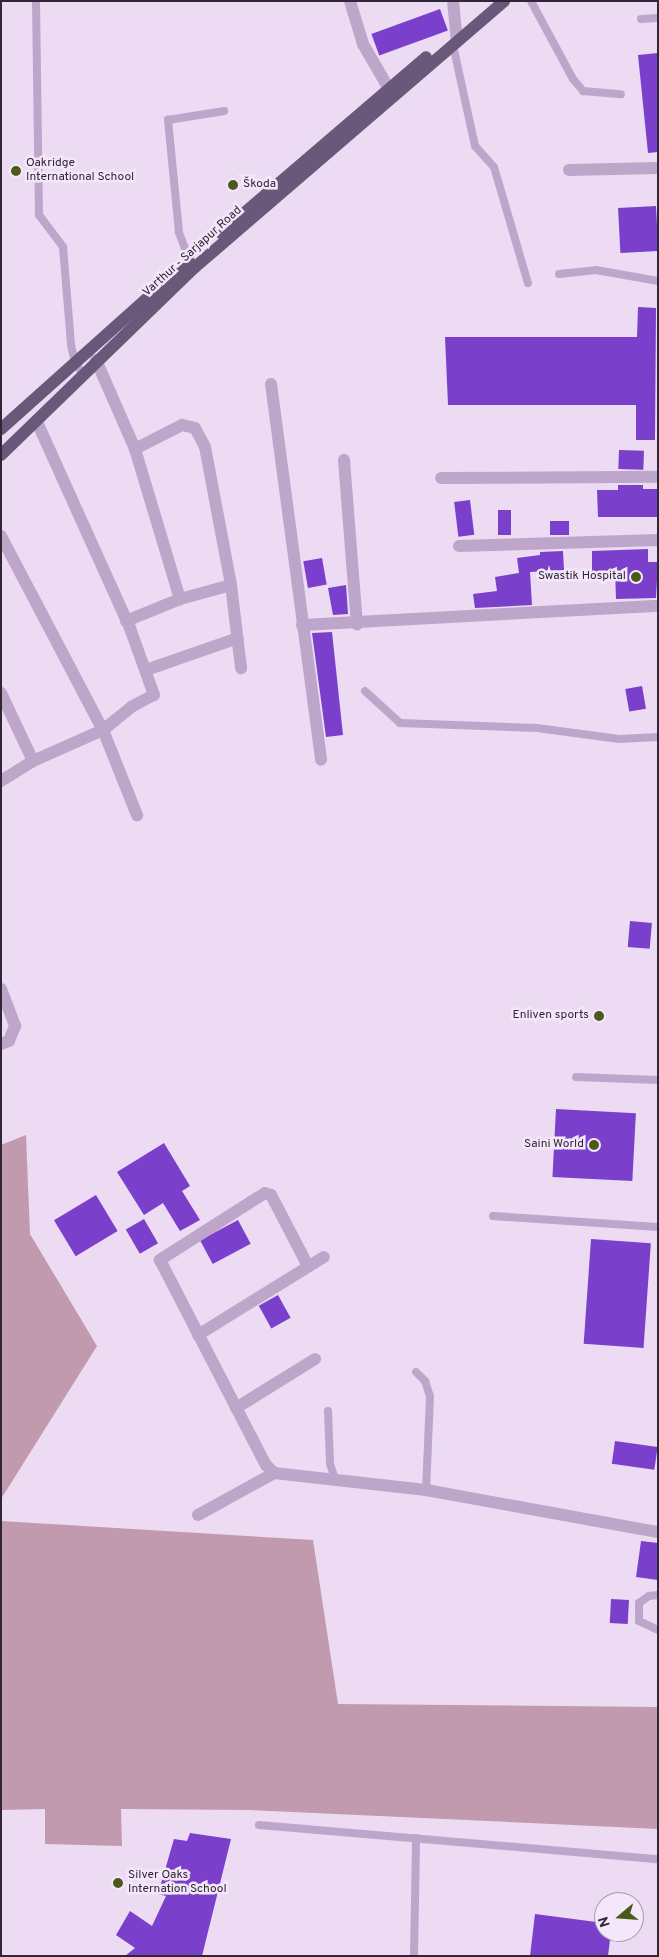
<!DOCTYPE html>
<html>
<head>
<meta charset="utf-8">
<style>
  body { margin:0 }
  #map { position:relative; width:659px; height:1957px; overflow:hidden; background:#ecdbf3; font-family:Overpass,sans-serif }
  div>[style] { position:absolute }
  .green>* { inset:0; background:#c29aae }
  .building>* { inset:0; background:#7a40cb; transform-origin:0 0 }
  .service>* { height:8px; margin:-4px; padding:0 4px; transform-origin:4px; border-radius:4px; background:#bea6cb }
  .minor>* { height:12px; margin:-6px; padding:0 6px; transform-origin:6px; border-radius:6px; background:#bea6cb }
  .primary>* { height:12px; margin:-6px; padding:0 6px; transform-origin:6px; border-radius:6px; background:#69587a }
  .dots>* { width:14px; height:14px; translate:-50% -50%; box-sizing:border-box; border:2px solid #f5e7fa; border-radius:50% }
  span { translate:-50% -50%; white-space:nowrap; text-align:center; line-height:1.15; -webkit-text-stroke:5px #f5e7fa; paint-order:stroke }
  .poi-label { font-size:12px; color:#2f2737 }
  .left { translate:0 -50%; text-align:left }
  .right { translate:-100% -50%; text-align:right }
  .street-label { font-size:12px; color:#2f2737 }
  .frame { position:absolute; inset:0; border:2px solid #2f2737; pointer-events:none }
  .north { position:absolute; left:594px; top:1892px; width:50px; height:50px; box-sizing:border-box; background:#f5e7fa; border:1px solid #a69aac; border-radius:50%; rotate:252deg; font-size:14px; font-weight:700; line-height:20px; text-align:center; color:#2f2737 }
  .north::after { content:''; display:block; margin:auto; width:18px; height:22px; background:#4b5a1b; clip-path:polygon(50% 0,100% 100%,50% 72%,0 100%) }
</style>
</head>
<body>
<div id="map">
  <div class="green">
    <i style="clip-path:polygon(26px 1135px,30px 1234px,97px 1346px,1px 1499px,1px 1145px)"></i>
    <i style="clip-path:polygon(1px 1521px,313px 1540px,338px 1704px,658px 1707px,658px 1829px,249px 1810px,121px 1809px,122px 1846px,45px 1844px,45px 1809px,1px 1810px)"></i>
  </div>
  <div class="building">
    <i style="left:440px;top:9px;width:23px;height:73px;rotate:70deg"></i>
    <i style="clip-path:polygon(658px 53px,658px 152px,648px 153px,638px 55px)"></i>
    <i style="left:656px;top:206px;width:45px;height:38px;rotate:87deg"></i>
    <i style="clip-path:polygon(638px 307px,656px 308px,655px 440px,636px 440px,636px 405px,448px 405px,445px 337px,637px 337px)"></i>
    <i style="left:619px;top:450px;width:25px;height:19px;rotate:2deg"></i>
    <i style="clip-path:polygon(618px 485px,643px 485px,643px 489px,658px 489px,658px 517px,598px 517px,597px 490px,618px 490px)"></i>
    <i style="left:470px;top:500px;width:35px;height:16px;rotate:83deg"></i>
    <i style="left:498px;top:510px;width:13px;height:25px"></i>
    <i style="left:550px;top:521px;width:19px;height:14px"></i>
    <i style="clip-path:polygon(648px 549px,648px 562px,658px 562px,656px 598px,616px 599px,615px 571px,592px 572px,592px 551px)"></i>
    <i style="clip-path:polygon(563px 551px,564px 570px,530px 572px,532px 605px,475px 608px,473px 594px,497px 591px,495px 577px,519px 573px,517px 558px,540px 555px,540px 552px)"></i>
    <i style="left:322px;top:558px;width:27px;height:19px;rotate:80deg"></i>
    <i style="clip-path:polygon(346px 585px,348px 614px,333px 615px,328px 588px)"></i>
    <i style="clip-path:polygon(332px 632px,343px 735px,326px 737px,312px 633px)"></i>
    <i style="left:642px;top:686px;width:23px;height:17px;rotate:80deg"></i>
    <i style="left:630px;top:921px;width:22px;height:26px;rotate:5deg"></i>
    <i style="left:556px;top:1109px;width:80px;height:68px;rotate:3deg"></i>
    <i style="clip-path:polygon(164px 1143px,190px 1186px,182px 1191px,200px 1220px,180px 1231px,163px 1203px,144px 1215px,117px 1172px)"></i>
    <i style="left:96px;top:1195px;width:42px;height:49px;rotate:59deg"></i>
    <i style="left:144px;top:1219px;width:28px;height:21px;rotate:60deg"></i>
    <i style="left:238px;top:1220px;width:27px;height:43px;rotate:62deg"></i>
    <i style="left:591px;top:1239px;width:60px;height:105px;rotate:4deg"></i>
    <i style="left:278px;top:1295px;width:26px;height:22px;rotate:61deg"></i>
    <i style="left:615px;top:1441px;width:43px;height:23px;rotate:8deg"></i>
    <i style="clip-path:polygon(641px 1541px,658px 1543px,658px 1580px,636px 1577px)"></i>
    <i style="left:611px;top:1599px;width:18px;height:24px;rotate:3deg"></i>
    <i style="clip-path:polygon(190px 1833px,231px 1839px,202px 1956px,125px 1956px,135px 1948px,116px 1935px,130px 1911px,152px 1926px,166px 1896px,158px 1894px,174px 1839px,187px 1841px)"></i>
    <i style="clip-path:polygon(535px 1914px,604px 1923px,604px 1932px,611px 1932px,608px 1956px,530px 1956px)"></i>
  </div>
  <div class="service">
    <i style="left:36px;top:1px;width:214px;rotate:89.2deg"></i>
    <i style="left:39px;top:215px;width:40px;rotate:53deg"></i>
    <i style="left:63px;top:247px;width:98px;rotate:85.3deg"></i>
    <i style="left:71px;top:345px;width:18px;rotate:77deg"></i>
    <i style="left:75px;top:363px;width:14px;rotate:54deg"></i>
    <i style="left:531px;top:1px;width:89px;rotate:61.7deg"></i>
    <i style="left:573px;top:79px;width:16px;rotate:50deg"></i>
    <i style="left:583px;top:91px;width:38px;rotate:5deg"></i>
    <i style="left:641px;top:19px;width:17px;rotate:-3deg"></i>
    <i style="left:453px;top:45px;width:103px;rotate:77.7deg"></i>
    <i style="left:475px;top:146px;width:28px;rotate:48deg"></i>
    <i style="left:494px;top:167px;width:121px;rotate:73.7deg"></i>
    <i style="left:191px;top:264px;width:34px;rotate:-111deg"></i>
    <i style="left:179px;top:232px;width:113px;rotate:-95.6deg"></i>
    <i style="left:168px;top:120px;width:57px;rotate:-9.1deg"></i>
    <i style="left:559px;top:274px;width:37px;rotate:-6deg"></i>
    <i style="left:596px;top:270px;width:63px;rotate:10.1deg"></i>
    <i style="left:365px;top:691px;width:47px;rotate:42.4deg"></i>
    <i style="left:400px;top:723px;width:137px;rotate:2.1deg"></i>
    <i style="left:537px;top:728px;width:83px;rotate:7.6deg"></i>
    <i style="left:619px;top:739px;width:39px;rotate:-3deg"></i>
    <i style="left:576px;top:1077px;width:82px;rotate:2.1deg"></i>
    <i style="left:493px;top:1216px;width:165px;rotate:3.8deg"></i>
    <i style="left:416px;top:1372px;width:13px;rotate:45deg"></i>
    <i style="left:425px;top:1381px;width:16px;rotate:72deg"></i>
    <i style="left:430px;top:1396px;width:94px;rotate:92.4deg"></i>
    <i style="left:328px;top:1411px;width:53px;rotate:87.8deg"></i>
    <i style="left:330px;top:1464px;width:18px;rotate:71deg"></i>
    <i style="left:658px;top:1595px;width:9px;rotate:174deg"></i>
    <i style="left:649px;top:1596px;width:12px;rotate:145deg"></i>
    <i style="left:639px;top:1603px;width:18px;rotate:90deg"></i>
    <i style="left:639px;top:1621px;width:21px;rotate:25deg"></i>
    <i style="left:259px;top:1825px;width:400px;rotate:4.9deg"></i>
    <i style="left:414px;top:1956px;width:118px;rotate:-89deg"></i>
  </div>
  <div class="minor">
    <i style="left:350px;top:1px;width:45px;rotate:73.2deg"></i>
    <i style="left:363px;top:44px;width:60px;rotate:60deg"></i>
    <i style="left:453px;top:1px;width:41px;rotate:84.4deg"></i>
    <i style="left:569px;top:170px;width:89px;rotate:-1.3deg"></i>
    <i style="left:96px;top:360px;width:97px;rotate:66.3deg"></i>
    <i style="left:135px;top:449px;width:53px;rotate:-27.1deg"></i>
    <i style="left:182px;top:425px;width:13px;rotate:13deg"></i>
    <i style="left:195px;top:428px;width:21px;rotate:62deg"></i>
    <i style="left:205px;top:447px;width:140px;rotate:79.3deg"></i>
    <i style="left:231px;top:585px;width:84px;rotate:83.1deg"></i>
    <i style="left:271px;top:384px;width:379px;rotate:82.4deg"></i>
    <i style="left:135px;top:449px;width:157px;rotate:73.3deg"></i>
    <i style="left:180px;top:599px;width:53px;rotate:-15.4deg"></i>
    <i style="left:344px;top:460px;width:165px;rotate:85.5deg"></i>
    <i style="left:441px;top:478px;width:217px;rotate:-0.3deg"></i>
    <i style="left:1px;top:536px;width:219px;rotate:62.3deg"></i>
    <i style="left:103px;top:730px;width:92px;rotate:68.2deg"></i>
    <i style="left:459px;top:546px;width:199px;rotate:-1.7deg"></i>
    <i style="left:126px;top:621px;width:58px;rotate:-22.2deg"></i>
    <i style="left:302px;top:625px;width:357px;rotate:-3.1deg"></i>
    <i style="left:146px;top:670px;width:97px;rotate:-19.2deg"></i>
    <i style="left:1px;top:693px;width:75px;rotate:64.8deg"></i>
    <i style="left:33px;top:761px;width:77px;rotate:-23.9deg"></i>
    <i style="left:103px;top:730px;width:36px;rotate:-39deg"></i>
    <i style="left:131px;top:707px;width:26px;rotate:-28deg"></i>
    <i style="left:154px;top:695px;width:71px;rotate:-109.7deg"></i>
    <i style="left:130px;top:628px;width:226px;rotate:-114.3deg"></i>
    <i style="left:1px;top:781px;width:38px;rotate:-32deg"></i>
    <i style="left:1px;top:989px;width:40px;rotate:69deg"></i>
    <i style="left:15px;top:1026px;width:16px;rotate:112deg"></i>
    <i style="left:9px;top:1041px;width:9px;rotate:159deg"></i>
    <i style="left:308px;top:1266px;width:80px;rotate:-117.5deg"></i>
    <i style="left:271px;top:1195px;width:6px;rotate:-162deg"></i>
    <i style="left:265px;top:1193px;width:125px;rotate:147.5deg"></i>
    <i style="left:160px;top:1260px;width:231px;rotate:62.7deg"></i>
    <i style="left:266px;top:1465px;width:11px;rotate:45deg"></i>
    <i style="left:274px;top:1473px;width:153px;rotate:6.4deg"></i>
    <i style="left:426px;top:1490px;width:236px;rotate:10.3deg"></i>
    <i style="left:198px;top:1335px;width:148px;rotate:-31.8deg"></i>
    <i style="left:236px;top:1408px;width:93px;rotate:-31.8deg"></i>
    <i style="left:198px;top:1515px;width:87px;rotate:-28.9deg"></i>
  </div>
  <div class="primary">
    <i style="left:221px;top:233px;width:270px;rotate:-40.6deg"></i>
    <i style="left:1px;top:429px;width:252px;rotate:-41.8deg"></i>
    <i style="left:1px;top:455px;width:269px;rotate:-44.1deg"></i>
    <i style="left:194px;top:268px;width:409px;rotate:-40.7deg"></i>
  </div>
  <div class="dots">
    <i style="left:16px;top:171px;background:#4b5a1b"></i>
    <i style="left:233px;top:185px;background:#4b5a1b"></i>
    <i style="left:636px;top:577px;background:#4b5a1b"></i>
    <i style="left:599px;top:1016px;background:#4b5a1b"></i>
    <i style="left:594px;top:1145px;background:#4b5a1b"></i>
    <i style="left:118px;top:1883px;background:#4b5a1b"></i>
  </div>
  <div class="poi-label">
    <span class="left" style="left:26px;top:171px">Oakridge<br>International School</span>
    <span class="left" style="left:243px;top:185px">Škoda</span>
    <span class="right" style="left:626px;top:577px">Swastik Hospital</span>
    <span class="right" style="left:589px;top:1016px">Enliven sports</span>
    <span class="right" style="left:584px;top:1145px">Saini World</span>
    <span class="left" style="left:128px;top:1883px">Silver Oaks<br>Internation School</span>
  </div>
  <div class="street-label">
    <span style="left:193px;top:252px;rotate:-42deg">Varthur - Sarjapur Road</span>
  </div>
  <div class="frame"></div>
  <div class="north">N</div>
</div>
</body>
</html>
